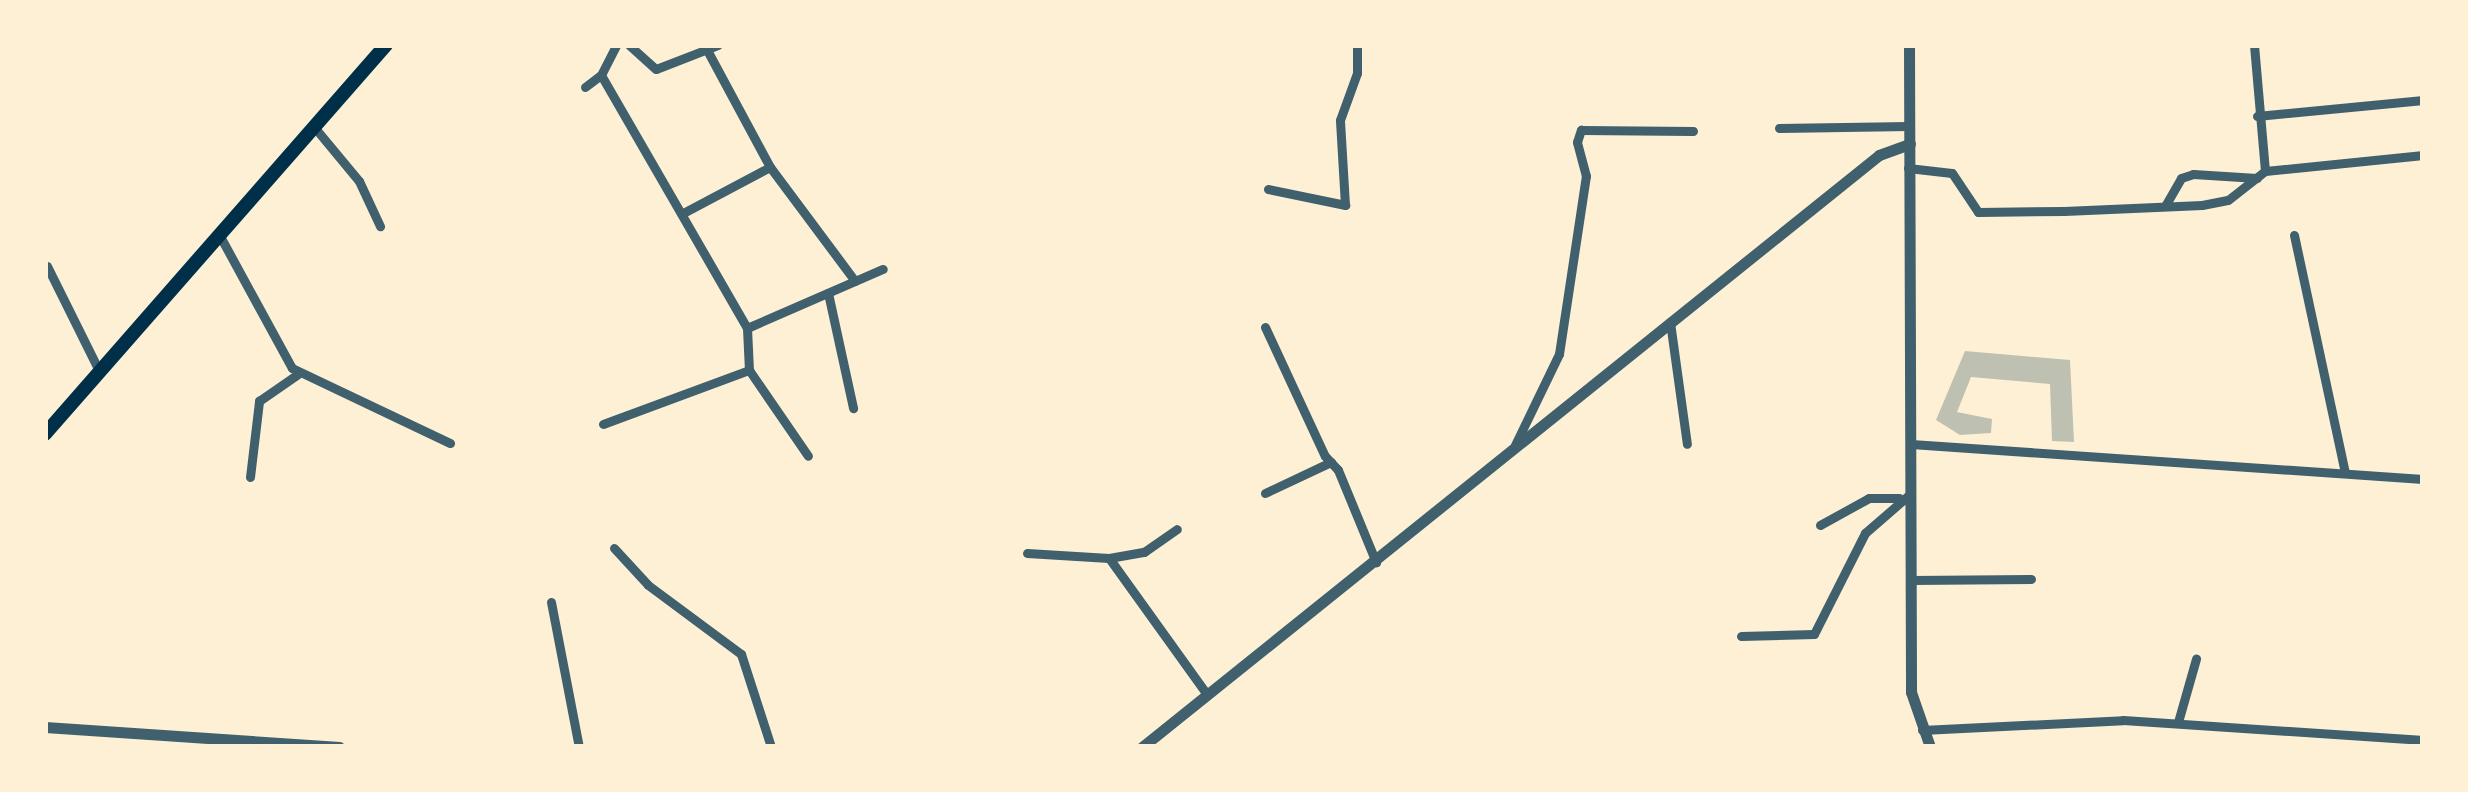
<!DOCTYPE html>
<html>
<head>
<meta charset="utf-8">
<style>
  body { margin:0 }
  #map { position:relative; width:2468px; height:792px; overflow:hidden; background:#fdf0d5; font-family:Overpass,sans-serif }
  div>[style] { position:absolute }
  .building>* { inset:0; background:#bec0b2 }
  .minor>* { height:9px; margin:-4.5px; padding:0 4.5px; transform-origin:4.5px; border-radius:4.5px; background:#3f606c }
  .tertiary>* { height:11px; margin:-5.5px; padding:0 5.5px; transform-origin:5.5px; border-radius:5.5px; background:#3f606c }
  .primary>* { height:14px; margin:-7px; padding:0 7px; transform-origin:7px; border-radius:7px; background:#003049 }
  span { translate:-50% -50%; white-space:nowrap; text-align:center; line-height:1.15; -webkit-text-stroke:10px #fdf0d5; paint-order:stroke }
  .frame { position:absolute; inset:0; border:48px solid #fdf0d5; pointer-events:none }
</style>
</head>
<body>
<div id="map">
  <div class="building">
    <i style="clip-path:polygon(1965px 351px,2070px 360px,2074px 442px,2052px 441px,2050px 384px,1971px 377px,1957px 412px,1992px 419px,1991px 433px,1960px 435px,1936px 420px)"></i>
  </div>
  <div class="minor">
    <i style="left:629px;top:45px;width:36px;rotate:42deg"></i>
    <i style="left:656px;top:69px;width:66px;rotate:-21.2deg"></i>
    <i style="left:2254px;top:45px;width:126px;rotate:85deg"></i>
    <i style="left:707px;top:50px;width:133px;rotate:61.7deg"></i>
    <i style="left:770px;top:167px;width:142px;rotate:53.3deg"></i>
    <i style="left:601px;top:75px;width:292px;rotate:60deg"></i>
    <i style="left:747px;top:328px;width:42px;rotate:87.3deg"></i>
    <i style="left:749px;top:370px;width:104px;rotate:55.5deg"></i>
    <i style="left:585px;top:87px;width:20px;rotate:-37deg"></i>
    <i style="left:601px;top:75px;width:34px;rotate:-63deg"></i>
    <i style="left:2257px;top:116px;width:167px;rotate:-5.5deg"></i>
    <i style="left:315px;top:128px;width:69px;rotate:50.3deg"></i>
    <i style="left:359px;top:181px;width:50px;rotate:65deg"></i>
    <i style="left:1779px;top:128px;width:130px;rotate:-0.9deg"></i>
    <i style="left:1908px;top:168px;width:44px;rotate:6.5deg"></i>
    <i style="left:1952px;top:173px;width:47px;rotate:56.3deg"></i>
    <i style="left:1978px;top:212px;width:86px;rotate:-0.7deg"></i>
    <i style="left:2064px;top:211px;width:138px;rotate:-2.5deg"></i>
    <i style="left:2202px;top:205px;width:26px;rotate:-11deg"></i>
    <i style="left:2228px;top:200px;width:47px;rotate:-38.1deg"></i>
    <i style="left:2265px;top:171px;width:159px;rotate:-5.8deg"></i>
    <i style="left:1268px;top:189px;width:79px;rotate:11.7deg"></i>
    <i style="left:1345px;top:205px;width:85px;rotate:-93.4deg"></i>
    <i style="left:1340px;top:120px;width:50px;rotate:-70.1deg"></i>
    <i style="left:1357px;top:73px;width:28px;rotate:-90deg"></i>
    <i style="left:2165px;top:206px;width:32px;rotate:-60deg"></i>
    <i style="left:2181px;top:178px;width:13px;rotate:-18deg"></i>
    <i style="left:2193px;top:174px;width:64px;rotate:3.6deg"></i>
    <i style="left:685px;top:212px;width:96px;rotate:-27.9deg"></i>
    <i style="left:2294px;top:235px;width:243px;rotate:77.9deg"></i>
    <i style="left:221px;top:238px;width:148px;rotate:61.4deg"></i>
    <i style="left:292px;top:368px;width:175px;rotate:25.4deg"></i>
    <i style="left:47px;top:266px;width:119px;rotate:63.6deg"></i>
    <i style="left:828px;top:293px;width:118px;rotate:77.7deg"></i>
    <i style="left:1670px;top:322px;width:123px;rotate:82.1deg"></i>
    <i style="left:1265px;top:327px;width:142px;rotate:65.1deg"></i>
    <i style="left:1325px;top:456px;width:19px;rotate:47deg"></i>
    <i style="left:1338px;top:470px;width:100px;rotate:67.6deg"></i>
    <i style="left:747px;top:328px;width:148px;rotate:-23.5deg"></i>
    <i style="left:603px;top:424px;width:156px;rotate:-20.3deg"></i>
    <i style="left:1911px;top:444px;width:513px;rotate:3.91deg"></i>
    <i style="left:1515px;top:445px;width:101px;rotate:-64.2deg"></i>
    <i style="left:1559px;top:354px;width:180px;rotate:-81.4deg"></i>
    <i style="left:1586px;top:176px;width:35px;rotate:-105deg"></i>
    <i style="left:1577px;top:142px;width:13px;rotate:-72deg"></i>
    <i style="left:1581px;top:130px;width:112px;rotate:0.5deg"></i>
    <i style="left:250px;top:477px;width:77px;rotate:-83.2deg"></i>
    <i style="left:259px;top:401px;width:47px;rotate:-34.7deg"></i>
    <i style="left:1265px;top:493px;width:73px;rotate:-25.2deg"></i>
    <i style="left:1820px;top:525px;width:56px;rotate:-28.9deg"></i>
    <i style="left:1869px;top:498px;width:30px"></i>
    <i style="left:614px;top:548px;width:50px;rotate:47.4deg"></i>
    <i style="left:648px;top:585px;width:116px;rotate:36.6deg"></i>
    <i style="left:741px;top:654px;width:98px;rotate:72.1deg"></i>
    <i style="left:1027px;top:553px;width:82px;rotate:3.5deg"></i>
    <i style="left:1109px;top:558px;width:36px;rotate:-10deg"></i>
    <i style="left:1144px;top:552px;width:40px;rotate:-34.9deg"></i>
    <i style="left:1109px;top:558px;width:166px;rotate:54.3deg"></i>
    <i style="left:1911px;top:580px;width:120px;rotate:-0.5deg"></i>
    <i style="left:551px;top:602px;width:148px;rotate:79.1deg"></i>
    <i style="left:1741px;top:636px;width:73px;rotate:-1.6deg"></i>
    <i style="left:1814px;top:634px;width:113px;rotate:-63.2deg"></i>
    <i style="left:1865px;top:533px;width:60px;rotate:-40.9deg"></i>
    <i style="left:2178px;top:722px;width:66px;rotate:-74.1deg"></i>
    <i style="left:1922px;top:730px;width:201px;rotate:-2.8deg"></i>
    <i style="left:2123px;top:720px;width:301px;rotate:3.8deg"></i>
  </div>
  <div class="tertiary">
    <i style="left:1909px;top:45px;width:647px;rotate:89.82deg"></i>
    <i style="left:1911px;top:692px;width:58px;rotate:70.9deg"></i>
    <i style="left:45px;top:727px;width:295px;rotate:3.9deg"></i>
    <i style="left:1142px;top:747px;width:945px;rotate:-38.77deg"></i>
    <i style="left:1879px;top:155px;width:33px;rotate:-20deg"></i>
  </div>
  <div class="primary">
    <i style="left:45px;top:434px;width:517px;rotate:-48.76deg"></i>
  </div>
  <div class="frame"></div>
</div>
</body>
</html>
